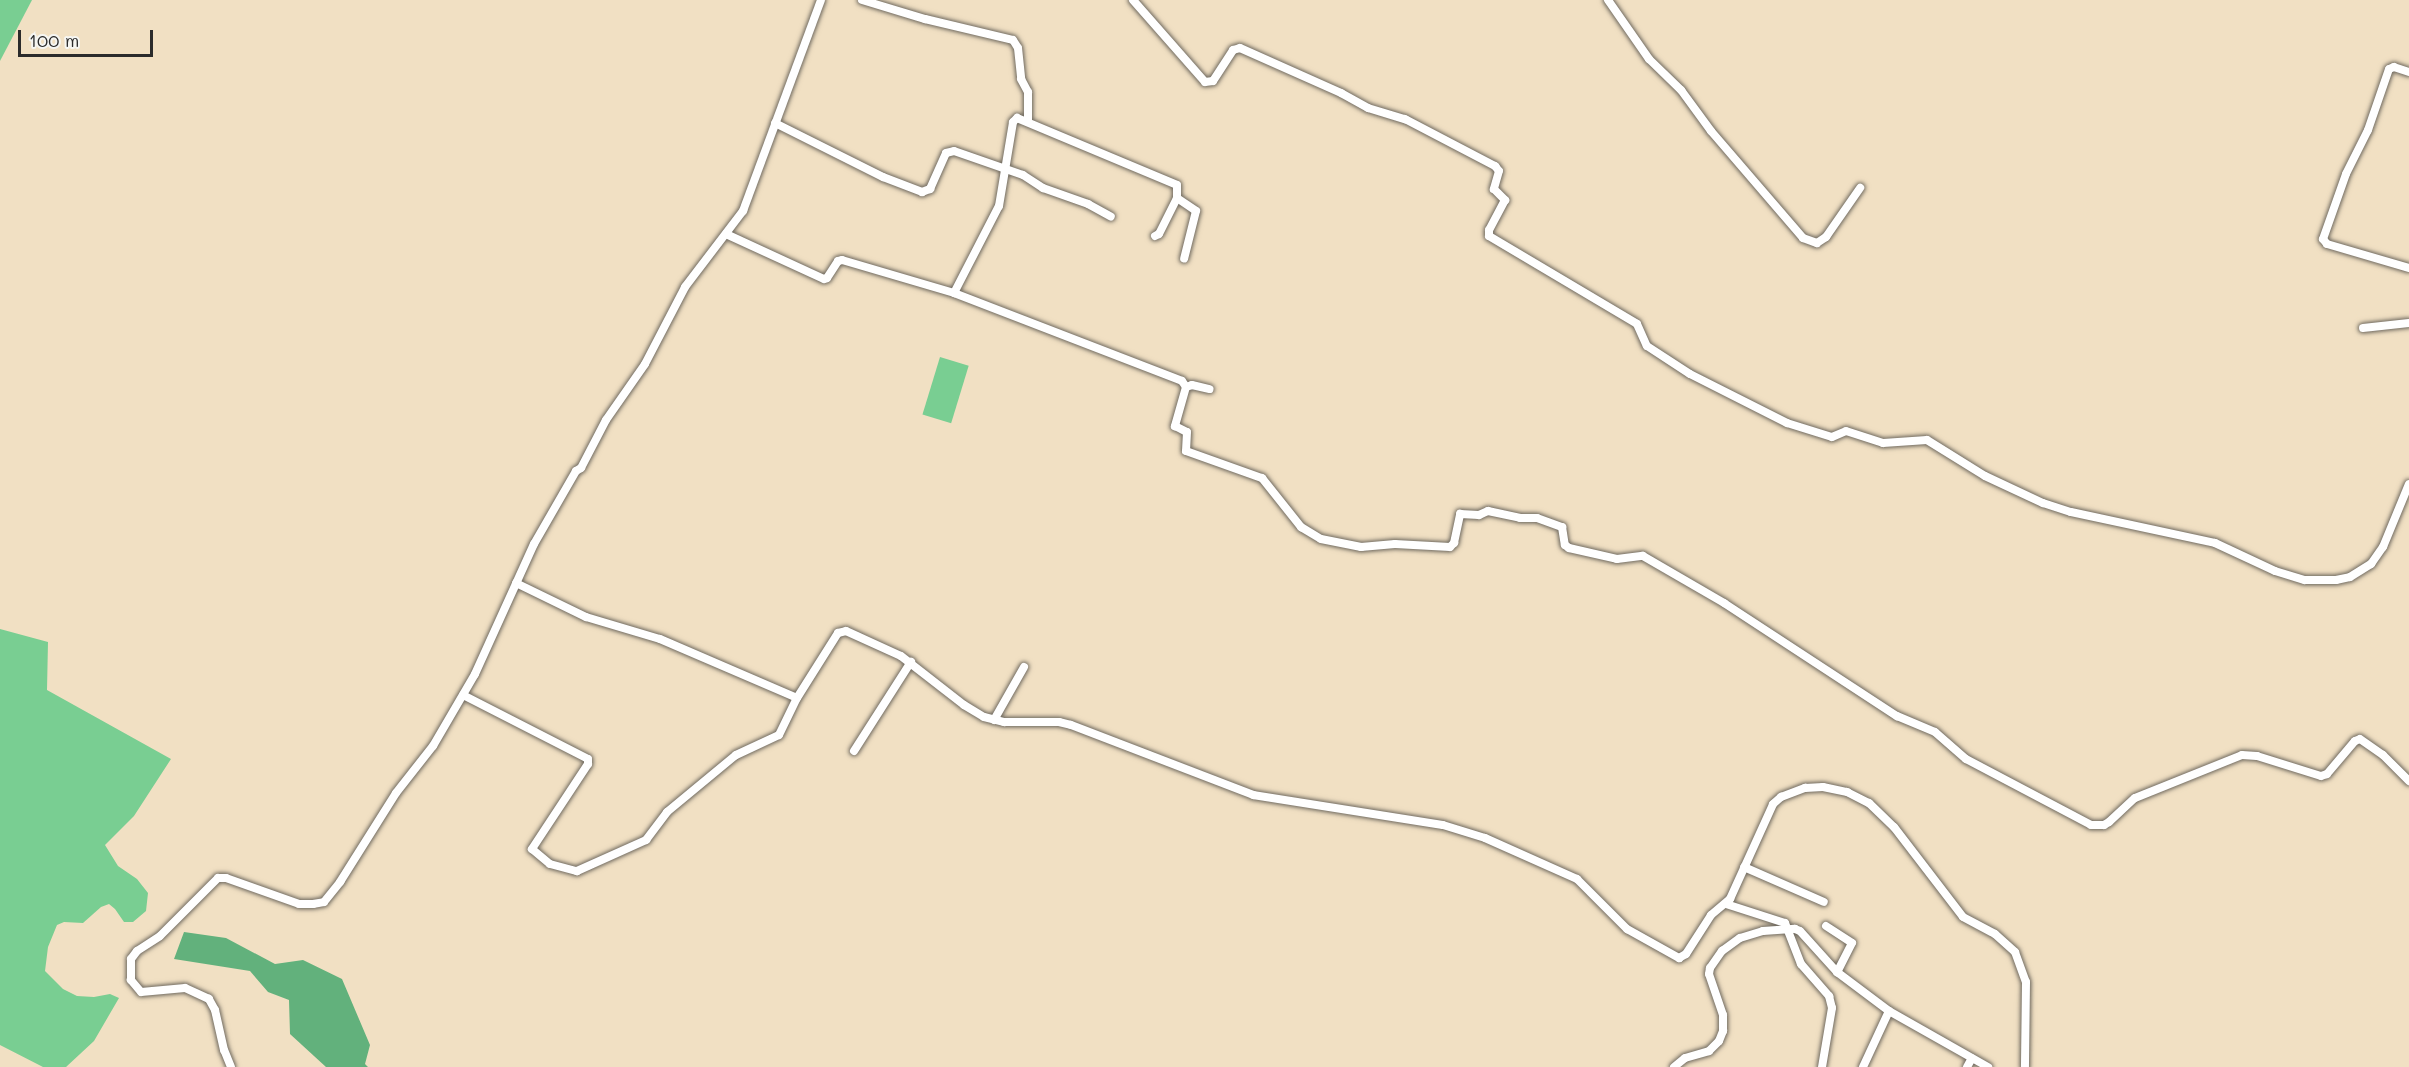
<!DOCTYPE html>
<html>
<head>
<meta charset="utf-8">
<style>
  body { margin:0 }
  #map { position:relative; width:2409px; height:1067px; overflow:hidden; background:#f1e0c3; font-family:Mali,sans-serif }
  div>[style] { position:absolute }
  .green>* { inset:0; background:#79ce92; transform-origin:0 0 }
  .forest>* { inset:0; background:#62b17c }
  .roads { filter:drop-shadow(0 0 2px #706a60) drop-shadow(0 0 2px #706a60) }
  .street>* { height:8px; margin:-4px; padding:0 4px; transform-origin:4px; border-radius:4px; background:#fff }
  span { translate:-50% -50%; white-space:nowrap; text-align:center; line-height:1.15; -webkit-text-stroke:4.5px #f6f6f2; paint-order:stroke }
  .scale { position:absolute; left:18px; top:30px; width:135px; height:27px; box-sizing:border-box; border:3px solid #2b2b2b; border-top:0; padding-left:8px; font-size:18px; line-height:21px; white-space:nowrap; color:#2b2b2b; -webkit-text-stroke:4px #f6f6f2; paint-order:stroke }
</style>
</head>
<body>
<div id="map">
  <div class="green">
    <i style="clip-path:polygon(0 0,32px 0,0 61px)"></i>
    <i style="left:940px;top:357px;width:30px;height:60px;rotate:17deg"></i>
    <i style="clip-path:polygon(0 629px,48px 642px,47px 690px,171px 759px,134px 816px,105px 845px,118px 866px,137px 879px,148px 893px,146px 911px,133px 922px,124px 922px,115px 909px,109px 904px,101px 907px,83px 923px,64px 922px,57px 925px,48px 947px,45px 971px,63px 989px,77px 996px,94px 997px,110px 994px,119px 998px,94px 1041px,66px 1067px,43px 1067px,0 1045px)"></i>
  </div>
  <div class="forest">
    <i style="clip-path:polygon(184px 932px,226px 938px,275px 964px,303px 960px,342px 979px,370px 1045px,365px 1064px,368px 1067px,326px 1067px,290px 1034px,289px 1000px,268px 992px,250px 971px,174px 959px)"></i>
  </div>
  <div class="roads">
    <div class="street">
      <i style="left:862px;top:0;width:66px;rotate:16.8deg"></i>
      <i style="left:925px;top:19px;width:90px;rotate:13.4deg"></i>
      <i style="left:1013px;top:40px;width:9px;rotate:58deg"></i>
      <i style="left:1018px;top:48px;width:31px;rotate:84deg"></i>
      <i style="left:1021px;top:79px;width:15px;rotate:62deg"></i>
      <i style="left:1028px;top:92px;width:29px;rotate:90deg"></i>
      <i style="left:1133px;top:0;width:109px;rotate:48.7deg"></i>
      <i style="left:1205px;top:82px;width:8px;rotate:-7deg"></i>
      <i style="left:1213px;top:81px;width:37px;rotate:-57deg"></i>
      <i style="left:1233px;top:50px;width:7px;rotate:-16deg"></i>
      <i style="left:1240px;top:48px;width:111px;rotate:24deg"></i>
      <i style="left:1341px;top:93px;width:31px;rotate:29deg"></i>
      <i style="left:1368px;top:108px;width:39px;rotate:17deg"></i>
      <i style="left:1405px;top:119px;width:102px;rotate:27.6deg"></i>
      <i style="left:1495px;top:166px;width:6px;rotate:51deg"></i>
      <i style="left:1499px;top:171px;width:19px;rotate:106deg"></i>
      <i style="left:1494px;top:189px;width:16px;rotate:45deg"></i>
      <i style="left:1505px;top:200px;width:34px;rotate:118deg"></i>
      <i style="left:1489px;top:230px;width:6px;rotate:90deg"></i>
      <i style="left:1489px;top:236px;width:172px;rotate:30.7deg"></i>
      <i style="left:1637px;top:324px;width:24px;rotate:66deg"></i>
      <i style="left:1647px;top:346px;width:51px;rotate:33.1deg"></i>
      <i style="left:1690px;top:374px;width:109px;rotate:26.8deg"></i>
      <i style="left:1787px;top:423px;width:47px;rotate:17.3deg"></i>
      <i style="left:1832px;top:437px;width:15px;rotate:-23deg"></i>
      <i style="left:1846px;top:431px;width:39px;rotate:18deg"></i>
      <i style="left:1883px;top:443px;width:44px;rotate:-3.9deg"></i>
      <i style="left:1927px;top:440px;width:68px;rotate:31.8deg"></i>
      <i style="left:1985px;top:476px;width:64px;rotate:25deg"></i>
      <i style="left:2043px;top:503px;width:29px;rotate:18deg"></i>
      <i style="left:2071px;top:512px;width:147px;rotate:12.1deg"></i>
      <i style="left:2215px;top:543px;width:66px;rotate:25deg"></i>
      <i style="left:2275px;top:571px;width:31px;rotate:17deg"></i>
      <i style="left:2305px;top:580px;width:31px"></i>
      <i style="left:2336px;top:580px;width:14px;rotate:-12deg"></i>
      <i style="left:2350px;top:577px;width:25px;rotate:-32deg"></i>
      <i style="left:2371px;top:564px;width:21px;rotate:-55deg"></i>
      <i style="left:2383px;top:547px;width:68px;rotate:-67.6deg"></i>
      <i style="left:1608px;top:0;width:72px;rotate:55.2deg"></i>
      <i style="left:1649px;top:59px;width:45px;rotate:44.1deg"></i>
      <i style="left:1681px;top:90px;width:51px;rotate:53.8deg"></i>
      <i style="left:1711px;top:131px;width:141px;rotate:49.3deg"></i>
      <i style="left:1803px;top:238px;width:15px;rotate:20deg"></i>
      <i style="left:1817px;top:243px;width:11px;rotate:-34deg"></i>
      <i style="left:1826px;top:237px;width:60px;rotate:-55.2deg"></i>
      <i style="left:2409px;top:72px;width:16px;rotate:-162deg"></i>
      <i style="left:2394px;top:67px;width:5px;rotate:158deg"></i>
      <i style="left:2389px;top:69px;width:65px;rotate:109deg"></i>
      <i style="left:2368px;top:130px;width:49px;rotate:116.6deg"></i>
      <i style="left:2346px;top:174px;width:69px;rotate:109.5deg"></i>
      <i style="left:2323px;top:239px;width:6px;rotate:51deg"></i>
      <i style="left:2327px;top:244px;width:85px;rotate:16.3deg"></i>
      <i style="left:775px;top:123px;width:121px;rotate:26.6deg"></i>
      <i style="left:883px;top:177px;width:42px;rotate:21deg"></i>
      <i style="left:922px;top:192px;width:9px;rotate:-21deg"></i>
      <i style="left:930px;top:189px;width:39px;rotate:-66deg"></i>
      <i style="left:946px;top:153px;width:8px;rotate:-14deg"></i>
      <i style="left:954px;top:151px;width:73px;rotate:19.2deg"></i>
      <i style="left:1023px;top:175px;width:24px;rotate:33deg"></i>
      <i style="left:1043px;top:188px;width:48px;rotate:19.6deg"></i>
      <i style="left:1088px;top:204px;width:26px;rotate:29deg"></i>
      <i style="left:726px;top:234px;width:108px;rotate:24.7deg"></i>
      <i style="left:824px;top:279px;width:3px;rotate:-18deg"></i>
      <i style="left:827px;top:278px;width:20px;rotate:-57deg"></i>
      <i style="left:838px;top:261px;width:4px;rotate:-14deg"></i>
      <i style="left:842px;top:260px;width:117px;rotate:16.4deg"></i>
      <i style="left:954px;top:293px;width:244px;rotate:21.1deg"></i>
      <i style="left:1182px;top:381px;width:7px;rotate:56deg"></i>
      <i style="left:1186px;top:387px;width:41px;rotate:105.8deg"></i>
      <i style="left:1175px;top:426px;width:13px;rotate:27deg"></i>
      <i style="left:1187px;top:432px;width:19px;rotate:93deg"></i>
      <i style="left:1186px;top:451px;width:81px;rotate:19.6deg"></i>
      <i style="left:1262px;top:478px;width:63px;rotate:51.5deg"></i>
      <i style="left:1301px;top:527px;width:23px;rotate:31deg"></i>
      <i style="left:1321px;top:539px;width:41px;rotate:11.3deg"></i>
      <i style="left:1361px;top:547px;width:34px;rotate:-5deg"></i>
      <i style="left:1395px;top:544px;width:55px;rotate:3.1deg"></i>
      <i style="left:1450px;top:547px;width:6px;rotate:-45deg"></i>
      <i style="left:1454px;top:543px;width:30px;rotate:-78deg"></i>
      <i style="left:1460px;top:514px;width:19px;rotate:3deg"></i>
      <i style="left:1479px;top:515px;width:10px;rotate:-24deg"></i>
      <i style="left:1488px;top:511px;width:33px;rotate:12deg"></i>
      <i style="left:1520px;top:518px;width:17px"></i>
      <i style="left:1537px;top:518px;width:27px;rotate:20deg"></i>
      <i style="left:1562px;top:527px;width:18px;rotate:81deg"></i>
      <i style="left:1565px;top:545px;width:5px;rotate:37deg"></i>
      <i style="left:1569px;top:548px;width:49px;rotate:12.9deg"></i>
      <i style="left:1617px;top:559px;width:26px;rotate:-7deg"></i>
      <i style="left:1643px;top:556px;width:94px;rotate:30.1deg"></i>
      <i style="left:1724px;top:603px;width:207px;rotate:33.2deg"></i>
      <i style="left:1897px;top:716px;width:41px;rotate:22.8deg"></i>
      <i style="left:1935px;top:732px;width:41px;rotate:41.1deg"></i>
      <i style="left:1966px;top:759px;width:141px;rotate:27.8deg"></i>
      <i style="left:2091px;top:825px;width:13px"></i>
      <i style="left:2104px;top:825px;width:6px;rotate:-31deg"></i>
      <i style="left:2109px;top:822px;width:35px;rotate:-43deg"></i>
      <i style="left:2135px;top:798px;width:115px;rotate:-21.9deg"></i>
      <i style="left:2242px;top:755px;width:15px;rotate:4deg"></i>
      <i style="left:2257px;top:756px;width:67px;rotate:17.4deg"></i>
      <i style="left:2321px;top:776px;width:6px;rotate:-18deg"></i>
      <i style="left:2327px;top:774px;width:43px;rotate:-49.7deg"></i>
      <i style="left:2355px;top:741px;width:5px;rotate:-22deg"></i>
      <i style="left:2360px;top:739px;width:28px;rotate:35deg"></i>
      <i style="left:2383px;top:755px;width:37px;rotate:45deg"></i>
      <i style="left:1155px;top:236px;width:4px;rotate:-27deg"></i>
      <i style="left:1159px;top:234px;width:40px;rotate:-63.4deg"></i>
      <i style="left:954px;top:293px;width:98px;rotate:-62.7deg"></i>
      <i style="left:999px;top:206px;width:85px;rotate:-80.5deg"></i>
      <i style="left:1013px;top:122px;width:6px;rotate:-45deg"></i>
      <i style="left:1017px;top:118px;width:173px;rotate:22.7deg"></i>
      <i style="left:1177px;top:185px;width:13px;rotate:90deg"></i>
      <i style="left:1177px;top:198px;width:23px;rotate:34deg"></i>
      <i style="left:1196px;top:211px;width:49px;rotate:104deg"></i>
      <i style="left:2363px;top:328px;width:46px;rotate:-6.2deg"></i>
      <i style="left:1186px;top:387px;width:6px;rotate:-18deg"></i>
      <i style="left:1192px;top:385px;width:18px;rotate:13deg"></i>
      <i style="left:516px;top:583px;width:78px;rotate:25.9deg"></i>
      <i style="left:586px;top:617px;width:77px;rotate:16.6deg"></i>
      <i style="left:660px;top:639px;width:149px;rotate:23.3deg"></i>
      <i style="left:797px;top:698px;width:77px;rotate:-57.8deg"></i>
      <i style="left:838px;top:633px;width:8px;rotate:-14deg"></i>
      <i style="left:846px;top:631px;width:60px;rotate:24.4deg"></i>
      <i style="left:901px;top:656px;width:80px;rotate:37.9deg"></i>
      <i style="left:964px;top:705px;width:23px;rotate:31deg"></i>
      <i style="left:984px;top:717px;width:21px;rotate:14deg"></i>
      <i style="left:1004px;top:722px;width:55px"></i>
      <i style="left:1059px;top:722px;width:12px;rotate:14deg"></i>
      <i style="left:1071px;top:725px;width:195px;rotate:21deg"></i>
      <i style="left:1253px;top:795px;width:192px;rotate:9deg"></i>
      <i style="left:1443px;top:825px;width:44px;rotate:17.2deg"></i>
      <i style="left:1485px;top:838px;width:101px;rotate:24deg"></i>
      <i style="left:1577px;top:879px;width:71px;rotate:45deg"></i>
      <i style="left:1627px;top:929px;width:60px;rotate:29.1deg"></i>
      <i style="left:1679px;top:958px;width:8px;rotate:-30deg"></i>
      <i style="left:1686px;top:954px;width:46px;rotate:-57.3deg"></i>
      <i style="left:1711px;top:915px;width:25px;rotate:-40deg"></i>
      <i style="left:1730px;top:899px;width:104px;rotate:-65.6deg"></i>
      <i style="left:1773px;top:804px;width:11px;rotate:-41deg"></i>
      <i style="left:1781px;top:797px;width:26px;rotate:-21deg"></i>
      <i style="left:1805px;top:788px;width:18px;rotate:-3deg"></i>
      <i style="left:1823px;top:787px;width:25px;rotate:12deg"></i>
      <i style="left:1847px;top:792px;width:25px;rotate:27deg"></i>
      <i style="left:1869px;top:803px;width:35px;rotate:44deg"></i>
      <i style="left:1894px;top:827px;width:113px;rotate:52.5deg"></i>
      <i style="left:1963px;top:917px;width:36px;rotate:28deg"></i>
      <i style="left:1995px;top:934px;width:27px;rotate:42deg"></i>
      <i style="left:2015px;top:952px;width:32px;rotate:70deg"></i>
      <i style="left:2026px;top:982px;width:85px;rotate:90.7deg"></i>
      <i style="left:463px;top:695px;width:140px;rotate:27.1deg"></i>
      <i style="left:588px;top:759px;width:5px;rotate:90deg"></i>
      <i style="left:588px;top:764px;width:102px;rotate:123.4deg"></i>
      <i style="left:532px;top:849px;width:23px;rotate:40deg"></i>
      <i style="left:550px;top:864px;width:28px;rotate:15deg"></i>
      <i style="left:577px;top:871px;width:76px;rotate:-24.2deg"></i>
      <i style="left:646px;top:840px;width:35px;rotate:-53deg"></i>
      <i style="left:667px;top:812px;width:89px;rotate:-39.6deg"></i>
      <i style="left:736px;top:755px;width:47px;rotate:-24.9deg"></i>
      <i style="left:779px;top:735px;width:41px;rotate:-64.1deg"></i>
      <i style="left:994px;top:720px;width:61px;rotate:-60.5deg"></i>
      <i style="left:854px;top:751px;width:106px;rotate:-57.4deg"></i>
      <i style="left:1744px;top:867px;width:87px;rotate:23.6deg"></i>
      <i style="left:1726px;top:904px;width:62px;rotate:17.9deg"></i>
      <i style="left:1785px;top:923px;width:44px;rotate:68.7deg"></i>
      <i style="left:1801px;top:964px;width:43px;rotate:48.8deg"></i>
      <i style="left:1829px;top:996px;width:12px;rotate:76deg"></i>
      <i style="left:1832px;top:1008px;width:60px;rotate:99.6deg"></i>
      <i style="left:1826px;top:926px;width:31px;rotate:33deg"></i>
      <i style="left:1852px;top:943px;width:33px;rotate:117deg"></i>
      <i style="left:1889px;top:1011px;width:114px;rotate:29.5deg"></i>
      <i style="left:231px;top:1067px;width:18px;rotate:-112deg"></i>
      <i style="left:224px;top:1050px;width:41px;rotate:-102.7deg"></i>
      <i style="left:215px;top:1010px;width:13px;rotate:-119deg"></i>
      <i style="left:209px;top:999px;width:26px;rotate:-155deg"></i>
      <i style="left:185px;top:988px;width:44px;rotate:174.8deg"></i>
      <i style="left:141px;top:992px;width:16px;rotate:-130deg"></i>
      <i style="left:131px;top:980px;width:21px;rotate:-90deg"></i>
      <i style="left:131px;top:959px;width:10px;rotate:-53deg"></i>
      <i style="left:137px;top:951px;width:27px;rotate:-33deg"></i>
      <i style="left:160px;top:936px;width:82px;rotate:-45deg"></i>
      <i style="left:218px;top:878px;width:8px"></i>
      <i style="left:226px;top:878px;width:77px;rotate:19.6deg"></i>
      <i style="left:299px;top:904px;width:14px"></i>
      <i style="left:313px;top:904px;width:11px;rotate:-10deg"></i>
      <i style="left:324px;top:902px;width:26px;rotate:-51deg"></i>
      <i style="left:340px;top:882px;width:105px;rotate:-57.8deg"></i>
      <i style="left:396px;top:793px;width:60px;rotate:-51.8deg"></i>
      <i style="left:433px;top:746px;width:83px;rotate:-59.7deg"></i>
      <i style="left:475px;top:674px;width:143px;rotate:-65.6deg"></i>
      <i style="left:534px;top:544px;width:84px;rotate:-60.1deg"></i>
      <i style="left:576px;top:471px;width:6px;rotate:-31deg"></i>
      <i style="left:581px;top:468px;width:54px;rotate:-62.5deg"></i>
      <i style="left:606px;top:420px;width:68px;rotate:-55.1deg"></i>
      <i style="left:645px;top:364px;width:87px;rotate:-62.5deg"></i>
      <i style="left:685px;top:287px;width:96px;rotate:-52.7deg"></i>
      <i style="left:743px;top:211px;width:225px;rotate:-69.7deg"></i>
      <i style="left:1674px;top:1067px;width:14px;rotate:-39deg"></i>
      <i style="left:1685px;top:1058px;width:25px;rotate:-16deg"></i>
      <i style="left:1709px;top:1051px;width:14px;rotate:-45deg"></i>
      <i style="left:1719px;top:1041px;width:11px;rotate:-68deg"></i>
      <i style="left:1723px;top:1031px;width:16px;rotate:-90deg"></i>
      <i style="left:1723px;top:1015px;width:43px;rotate:-108.9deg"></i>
      <i style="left:1709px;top:974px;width:6px;rotate:-81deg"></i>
      <i style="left:1710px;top:968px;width:21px;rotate:-55deg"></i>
      <i style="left:1722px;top:951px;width:22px;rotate:-36deg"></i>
      <i style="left:1740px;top:938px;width:24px;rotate:-17deg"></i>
      <i style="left:1763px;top:931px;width:32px;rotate:-4deg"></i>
      <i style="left:1795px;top:929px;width:5px;rotate:22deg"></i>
      <i style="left:1800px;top:931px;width:55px;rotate:47.9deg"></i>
      <i style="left:1837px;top:972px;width:65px;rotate:36.9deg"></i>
      <i style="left:1889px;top:1011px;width:62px;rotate:114.9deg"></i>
      <i style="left:1967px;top:1067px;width:10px;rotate:-61deg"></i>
    </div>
  </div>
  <div class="scale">100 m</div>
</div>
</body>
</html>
